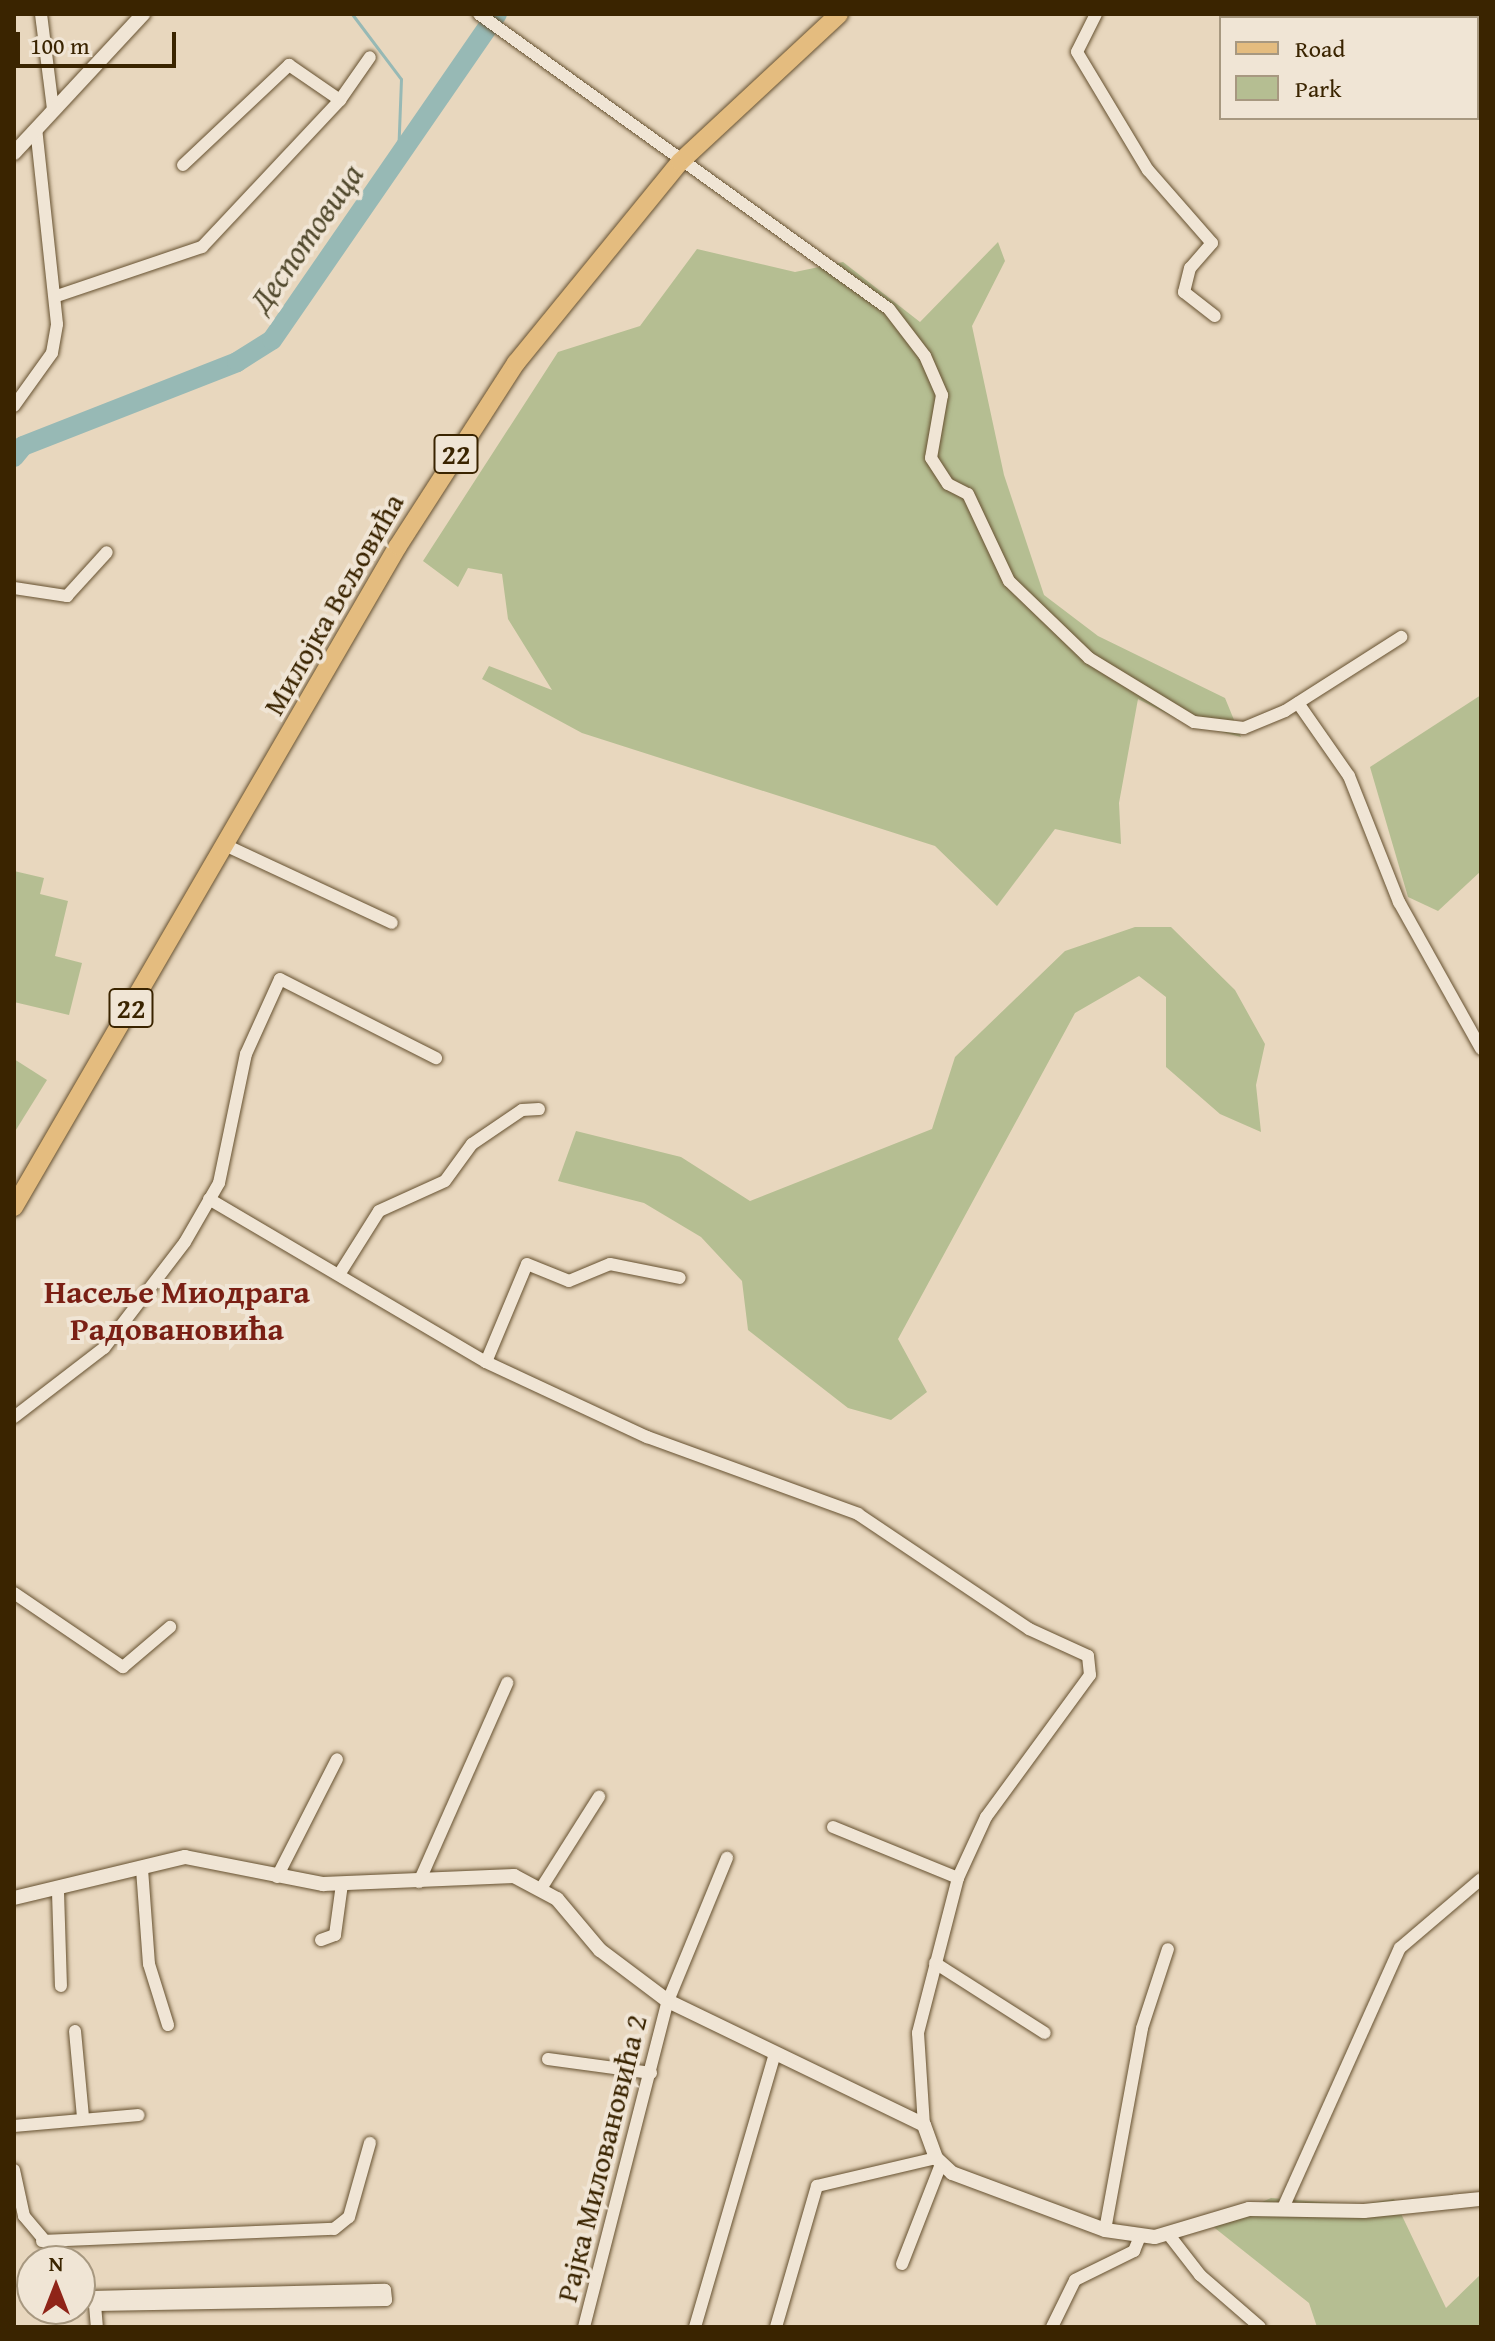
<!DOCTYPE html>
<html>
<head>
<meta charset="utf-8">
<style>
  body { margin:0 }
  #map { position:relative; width:1495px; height:2341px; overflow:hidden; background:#e8d7be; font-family:"Gentium Book Plus",serif }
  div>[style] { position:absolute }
  .green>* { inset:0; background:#b5be92 }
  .stream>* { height:3px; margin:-1.5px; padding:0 1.5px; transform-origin:1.5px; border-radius:1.5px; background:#97b9b5 }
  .river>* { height:20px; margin:-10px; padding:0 10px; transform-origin:10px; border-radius:10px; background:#97b9b5 }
  .roads { filter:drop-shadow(0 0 2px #665130) drop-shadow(0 0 2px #665130) }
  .minor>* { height:12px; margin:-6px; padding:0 6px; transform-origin:6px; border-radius:6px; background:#f0e5d5 }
  .tertiary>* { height:14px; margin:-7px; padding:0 7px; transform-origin:7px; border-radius:7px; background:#f0e5d5 }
  .primary>* { height:18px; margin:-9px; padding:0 9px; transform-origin:9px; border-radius:9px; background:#e4bc7f }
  span { translate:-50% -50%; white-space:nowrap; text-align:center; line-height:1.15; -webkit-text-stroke:8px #f0e5d5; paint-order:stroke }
  .shield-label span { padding:2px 6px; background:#f0e5d5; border:2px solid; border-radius:6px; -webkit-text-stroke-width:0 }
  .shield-label { font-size:28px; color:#3a2400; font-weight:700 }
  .street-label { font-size:30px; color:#3a2400 }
  .water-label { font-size:32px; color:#51492d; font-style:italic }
  .neighbourhood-label { font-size:32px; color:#7a1f14; font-weight:700 }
  .frame { position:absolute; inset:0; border:16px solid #3a2400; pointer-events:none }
  .legend { position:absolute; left:1219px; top:16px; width:260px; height:104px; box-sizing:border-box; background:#f0e5d5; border:2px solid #a79880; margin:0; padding:10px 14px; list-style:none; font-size:24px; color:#3a2400 }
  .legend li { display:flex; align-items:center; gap:16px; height:40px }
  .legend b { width:40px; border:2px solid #a79880 }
  .north { position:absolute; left:16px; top:2245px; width:80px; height:80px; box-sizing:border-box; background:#f0e5d5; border:2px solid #a79880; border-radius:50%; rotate:0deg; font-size:22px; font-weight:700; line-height:32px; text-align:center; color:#3a2400 }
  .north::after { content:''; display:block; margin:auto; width:28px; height:36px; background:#8f2418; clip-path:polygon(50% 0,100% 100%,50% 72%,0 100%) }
  .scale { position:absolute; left:16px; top:32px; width:160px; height:36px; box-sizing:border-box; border:4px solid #3a2400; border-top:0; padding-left:10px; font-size:24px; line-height:28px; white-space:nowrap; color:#3a2400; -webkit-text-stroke:6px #f0e5d5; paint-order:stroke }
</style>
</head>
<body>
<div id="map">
  <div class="green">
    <i style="clip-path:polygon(998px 242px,1005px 261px,972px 326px,1004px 475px,1044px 595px,1098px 636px,1225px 698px,1241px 737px,1184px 722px,1138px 699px,1119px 803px,1121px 844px,1055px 829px,997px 906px,935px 846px,582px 733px,482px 679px,489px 666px,552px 690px,508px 619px,502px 574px,468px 568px,458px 587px,423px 561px,558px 352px,640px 326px,697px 249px,795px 272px,843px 262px,920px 322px)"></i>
    <i style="clip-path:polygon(1481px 695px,1481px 871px,1438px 911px,1408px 897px,1370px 767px)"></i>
    <i style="clip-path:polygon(14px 871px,44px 878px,40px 894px,68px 901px,55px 956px,82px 963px,69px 1015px,14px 1002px)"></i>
    <i style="clip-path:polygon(1135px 927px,1171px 927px,1235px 990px,1265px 1044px,1256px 1085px,1261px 1132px,1220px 1114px,1166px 1067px,1166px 997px,1139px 976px,1075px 1013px,898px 1339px,927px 1392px,891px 1420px,848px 1408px,748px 1330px,742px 1281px,701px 1237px,644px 1203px,558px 1181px,576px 1131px,681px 1157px,750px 1201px,932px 1129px,955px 1057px,1065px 951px)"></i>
    <i style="clip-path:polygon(14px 1059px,47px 1080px,14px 1133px)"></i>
    <i style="clip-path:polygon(1271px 2198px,1358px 2205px,1394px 2199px,1446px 2308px,1481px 2274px,1481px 2327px,1317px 2327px,1309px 2303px,1211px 2225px)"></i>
  </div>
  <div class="stream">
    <i style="left:352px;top:14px;width:81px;rotate:53deg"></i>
    <i style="left:401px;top:79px;width:79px;rotate:92.2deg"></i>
  </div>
  <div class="river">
    <i style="left:14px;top:457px;width:14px;rotate:-51deg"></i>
    <i style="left:23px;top:446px;width:230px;rotate:-21.4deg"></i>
    <i style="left:237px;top:362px;width:41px;rotate:-32.2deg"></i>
    <i style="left:272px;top:340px;width:396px;rotate:-55.4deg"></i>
  </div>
  <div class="roads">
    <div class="minor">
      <i style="left:41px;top:14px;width:96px;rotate:82.8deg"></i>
      <i style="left:479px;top:14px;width:505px;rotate:35.74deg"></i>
      <i style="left:889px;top:309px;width:59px;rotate:52.5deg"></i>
      <i style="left:925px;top:356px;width:43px;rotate:66.4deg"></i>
      <i style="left:942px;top:395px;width:64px;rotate:99.9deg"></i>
      <i style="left:931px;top:458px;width:31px;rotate:57deg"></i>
      <i style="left:948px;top:484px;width:22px;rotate:27deg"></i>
      <i style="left:968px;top:494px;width:96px;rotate:64.8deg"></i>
      <i style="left:1009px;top:581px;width:111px;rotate:43.9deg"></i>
      <i style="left:1089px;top:658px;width:123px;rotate:31.4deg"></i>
      <i style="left:1194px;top:722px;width:50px;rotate:6.8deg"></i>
      <i style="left:1244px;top:728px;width:44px;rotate:-22.5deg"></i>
      <i style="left:1285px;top:711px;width:138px;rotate:-32.5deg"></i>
      <i style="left:1096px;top:14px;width:42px;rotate:116.6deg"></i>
      <i style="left:1077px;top:52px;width:138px;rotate:59deg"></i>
      <i style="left:1148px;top:170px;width:97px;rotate:48.8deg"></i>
      <i style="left:1212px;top:243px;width:33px;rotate:131deg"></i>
      <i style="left:1190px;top:268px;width:25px;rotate:104deg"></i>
      <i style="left:1184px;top:292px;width:39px;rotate:38deg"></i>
      <i style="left:1349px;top:14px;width:5px;rotate:53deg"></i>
      <i style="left:1477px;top:90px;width:6px;rotate:51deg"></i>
      <i style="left:183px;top:165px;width:146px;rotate:-43.3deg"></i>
      <i style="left:289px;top:65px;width:62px;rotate:34.5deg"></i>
      <i style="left:340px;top:100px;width:52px;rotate:-55.1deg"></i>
      <i style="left:57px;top:296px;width:153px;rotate:-18.7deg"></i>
      <i style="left:202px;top:247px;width:202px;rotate:-46.8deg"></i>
      <i style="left:14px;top:406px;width:65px;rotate:-54.4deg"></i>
      <i style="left:52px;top:353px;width:29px;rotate:-80deg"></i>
      <i style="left:57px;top:324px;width:196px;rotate:-96.1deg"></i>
      <i style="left:14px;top:588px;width:54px;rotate:8.6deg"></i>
      <i style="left:67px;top:596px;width:59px;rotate:-47.7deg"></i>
      <i style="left:1298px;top:703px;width:89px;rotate:55.1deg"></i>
      <i style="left:1349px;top:776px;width:136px;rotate:68.4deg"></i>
      <i style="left:1399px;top:902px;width:168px;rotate:60.8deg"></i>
      <i style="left:225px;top:845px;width:184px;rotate:25deg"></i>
      <i style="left:209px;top:1199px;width:321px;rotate:30.5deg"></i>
      <i style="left:486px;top:1362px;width:178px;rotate:25deg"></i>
      <i style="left:647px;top:1437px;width:225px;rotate:20deg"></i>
      <i style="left:858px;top:1514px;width:206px;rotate:33.9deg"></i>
      <i style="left:1029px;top:1629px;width:65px;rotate:24.6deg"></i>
      <i style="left:1088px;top:1656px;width:19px;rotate:84deg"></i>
      <i style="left:1090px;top:1675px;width:176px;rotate:126.2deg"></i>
      <i style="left:986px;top:1817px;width:67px;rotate:114.7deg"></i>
      <i style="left:340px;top:1273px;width:73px;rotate:-57.8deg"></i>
      <i style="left:379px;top:1211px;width:72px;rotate:-24.4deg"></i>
      <i style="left:445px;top:1181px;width:46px;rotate:-53.9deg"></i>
      <i style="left:472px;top:1144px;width:60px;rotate:-34.2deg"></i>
      <i style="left:522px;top:1110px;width:17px;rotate:-3deg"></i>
      <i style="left:486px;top:1362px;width:106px;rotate:-67.3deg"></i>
      <i style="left:527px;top:1264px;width:45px;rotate:22deg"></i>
      <i style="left:569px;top:1281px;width:44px;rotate:-22.5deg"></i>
      <i style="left:610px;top:1264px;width:71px;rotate:11.3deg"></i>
      <i style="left:14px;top:1417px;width:113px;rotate:-37.5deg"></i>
      <i style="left:104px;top:1348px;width:133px;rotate:-52.6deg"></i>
      <i style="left:185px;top:1242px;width:68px;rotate:-60deg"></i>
      <i style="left:219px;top:1183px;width:132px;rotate:-78.2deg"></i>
      <i style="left:246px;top:1054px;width:82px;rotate:-65.6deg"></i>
      <i style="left:280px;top:979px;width:175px;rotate:26.9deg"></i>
      <i style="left:14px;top:1593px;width:132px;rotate:34.2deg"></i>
      <i style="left:123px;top:1667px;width:62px;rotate:-40.4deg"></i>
      <i style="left:833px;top:1827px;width:135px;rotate:22.2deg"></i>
      <i style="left:958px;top:1878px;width:160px;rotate:104.5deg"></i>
      <i style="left:918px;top:2033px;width:92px;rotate:86.3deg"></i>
      <i style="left:142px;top:1869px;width:95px;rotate:85.8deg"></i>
      <i style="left:149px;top:1964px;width:64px;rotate:72.7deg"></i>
      <i style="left:277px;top:1877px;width:132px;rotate:-63deg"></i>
      <i style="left:419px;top:1882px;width:218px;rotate:-66.1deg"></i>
      <i style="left:542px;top:1887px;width:107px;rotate:-57.7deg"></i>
      <i style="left:58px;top:1892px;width:94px;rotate:88.2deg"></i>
      <i style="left:321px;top:1940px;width:15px;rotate:-20deg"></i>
      <i style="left:335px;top:1935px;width:51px;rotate:-82.2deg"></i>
      <i style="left:935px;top:1963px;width:130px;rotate:32.5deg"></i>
      <i style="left:75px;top:2031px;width:87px;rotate:84.7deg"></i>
      <i style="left:548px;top:2059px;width:104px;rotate:7.7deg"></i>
      <i style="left:14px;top:2126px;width:125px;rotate:-5deg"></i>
      <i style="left:14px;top:2170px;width:47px;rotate:77.7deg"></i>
      <i style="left:24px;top:2216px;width:59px;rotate:49.8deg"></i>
      <i style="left:1283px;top:2208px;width:285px;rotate:-65.8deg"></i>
      <i style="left:1400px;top:1948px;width:106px;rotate:-40.4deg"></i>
      <i style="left:1105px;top:2230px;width:205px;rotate:-79.6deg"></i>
      <i style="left:1142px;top:2028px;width:83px;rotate:-71.8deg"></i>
      <i style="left:1169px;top:2235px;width:51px;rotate:52.2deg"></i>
      <i style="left:1200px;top:2275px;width:79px;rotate:40.9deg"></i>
      <i style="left:42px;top:2241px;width:292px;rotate:-2.4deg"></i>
      <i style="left:334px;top:2229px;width:19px;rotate:-39deg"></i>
      <i style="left:349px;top:2217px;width:77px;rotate:-74.2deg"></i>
      <i style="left:902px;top:2264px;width:107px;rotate:-68.7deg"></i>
      <i style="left:80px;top:2284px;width:26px;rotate:54deg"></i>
      <i style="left:95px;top:2305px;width:22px;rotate:85deg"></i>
      <i style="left:91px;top:2297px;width:294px;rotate:-1.4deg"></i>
      <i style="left:385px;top:2290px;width:10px;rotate:84deg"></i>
      <i style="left:386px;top:2300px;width:291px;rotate:179deg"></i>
      <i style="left:584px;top:2327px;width:337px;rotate:-75.6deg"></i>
      <i style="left:668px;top:2001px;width:155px;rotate:-67.6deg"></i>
      <i style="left:695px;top:2327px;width:282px;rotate:-73.7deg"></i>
      <i style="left:776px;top:2327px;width:147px;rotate:-73.8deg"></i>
      <i style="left:817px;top:2186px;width:122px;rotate:-13.2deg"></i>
      <i style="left:1052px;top:2327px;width:52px;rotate:-63.9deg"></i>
      <i style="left:1075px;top:2280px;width:66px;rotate:-26.2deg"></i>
      <i style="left:1134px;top:2251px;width:16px;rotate:-68deg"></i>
    </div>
    <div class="tertiary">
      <i style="left:14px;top:153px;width:190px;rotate:-47.1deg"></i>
      <i style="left:14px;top:1898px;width:176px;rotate:-13.5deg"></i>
      <i style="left:185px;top:1857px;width:141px;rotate:11.1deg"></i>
      <i style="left:323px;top:1884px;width:191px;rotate:-2.4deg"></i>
      <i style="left:514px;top:1876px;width:49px;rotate:28.1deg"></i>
      <i style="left:557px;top:1899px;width:67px;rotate:49.9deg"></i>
      <i style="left:600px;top:1950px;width:85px;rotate:36.9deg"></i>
      <i style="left:668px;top:2001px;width:284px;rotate:25.8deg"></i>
      <i style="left:924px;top:2125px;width:35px;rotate:70deg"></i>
      <i style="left:936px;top:2158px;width:22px;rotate:43deg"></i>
      <i style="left:952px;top:2173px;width:163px;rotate:20.4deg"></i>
      <i style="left:1105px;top:2230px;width:50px;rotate:8deg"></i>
      <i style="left:1155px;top:2237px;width:98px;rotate:-16.6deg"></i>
      <i style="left:1249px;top:2209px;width:115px;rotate:1deg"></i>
      <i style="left:1364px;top:2211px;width:118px;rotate:-5.9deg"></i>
    </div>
    <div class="primary">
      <i style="left:14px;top:1207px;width:764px;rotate:-59.85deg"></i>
      <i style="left:398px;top:546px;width:218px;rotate:-57.2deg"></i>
      <i style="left:516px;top:363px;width:259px;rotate:-50.8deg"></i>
      <i style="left:680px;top:162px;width:217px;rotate:-42.9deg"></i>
    </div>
  </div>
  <div class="shield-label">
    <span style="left:456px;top:454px">22</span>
    <span style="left:131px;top:1008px">22</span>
  </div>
  <div class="street-label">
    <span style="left:333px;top:604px;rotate:-60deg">Милојка Вељовића</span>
    <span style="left:601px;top:2158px;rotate:-76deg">Рајка Миловановића 2</span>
  </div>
  <div class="water-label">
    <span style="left:306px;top:238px;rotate:-55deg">Деспотовица</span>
  </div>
  <div class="neighbourhood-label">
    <span style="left:177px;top:1311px">Насеље Миодрага<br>Радовановића</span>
  </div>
  <div class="frame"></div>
  <ul class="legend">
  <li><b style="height:10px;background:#e4bc7f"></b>Road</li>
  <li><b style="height:22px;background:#b5be92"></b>Park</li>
  </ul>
  <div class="north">N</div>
  <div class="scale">100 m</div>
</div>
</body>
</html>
